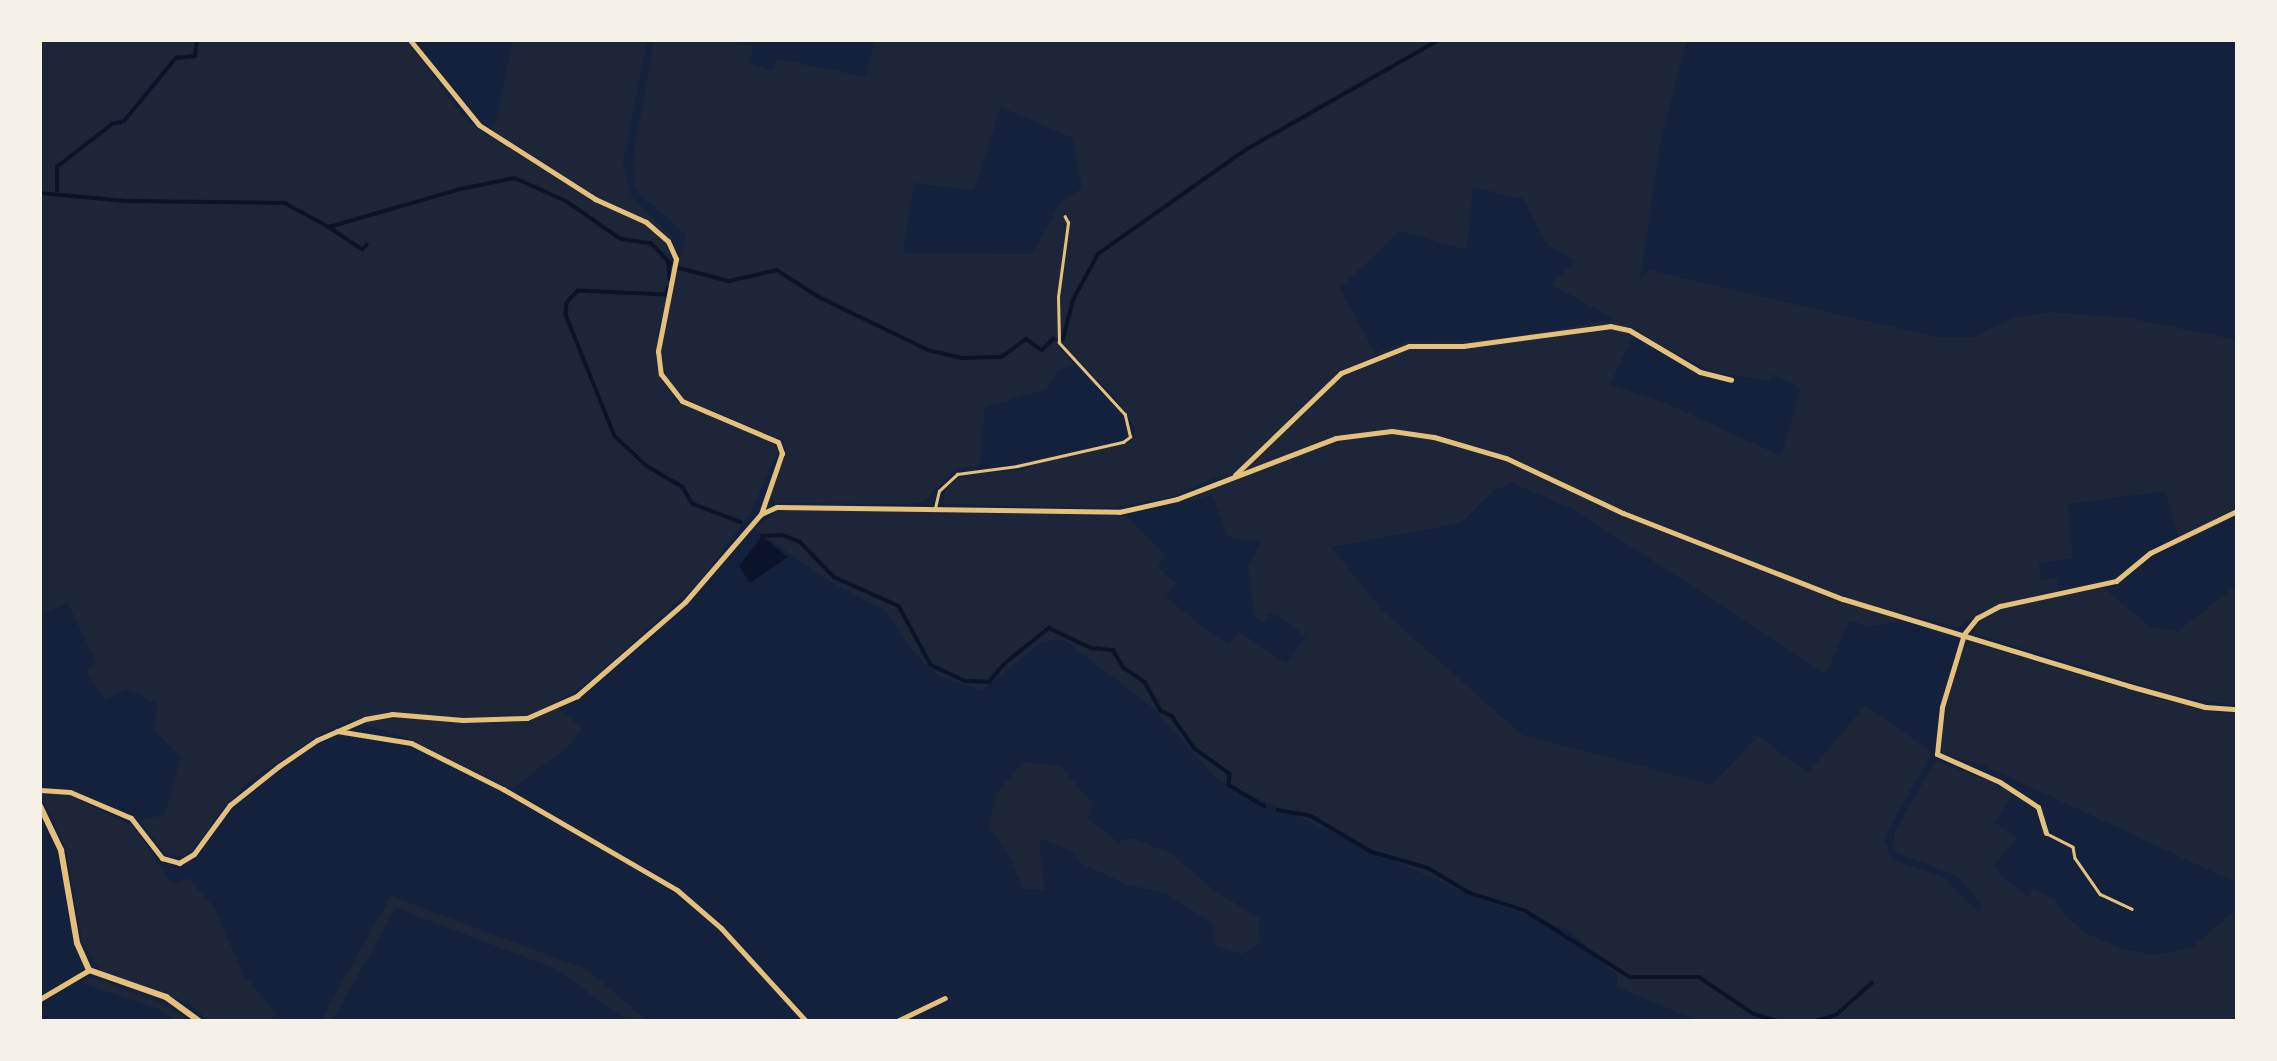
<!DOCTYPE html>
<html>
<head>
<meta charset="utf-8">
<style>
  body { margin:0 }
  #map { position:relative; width:2277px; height:1061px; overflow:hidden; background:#14213d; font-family:"Crimson Pro",serif }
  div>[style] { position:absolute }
  .green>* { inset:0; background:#1d2539 }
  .water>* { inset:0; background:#0b132b }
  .stream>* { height:3.5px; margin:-1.75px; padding:0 1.75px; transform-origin:1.75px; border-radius:1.75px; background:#0b132b }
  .service>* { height:2.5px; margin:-1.25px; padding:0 1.25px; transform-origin:1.25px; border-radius:1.25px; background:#e5c07b }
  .minor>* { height:5px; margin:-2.5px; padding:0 2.5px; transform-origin:2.5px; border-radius:2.5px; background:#e5c07b }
  .tertiary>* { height:6px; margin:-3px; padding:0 3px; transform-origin:3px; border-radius:3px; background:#e5c07b }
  span { translate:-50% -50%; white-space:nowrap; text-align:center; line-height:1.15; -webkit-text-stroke:7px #f6f1e7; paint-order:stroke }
  .frame { position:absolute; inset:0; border:42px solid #f6f1e7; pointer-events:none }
</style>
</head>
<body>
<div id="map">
  <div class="green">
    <i style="clip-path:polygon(evenodd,40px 40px,407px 40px,463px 117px,487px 136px,495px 124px,513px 40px,647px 40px,623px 164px,632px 197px,674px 239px,666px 240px,673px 272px,657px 337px,661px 340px,686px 235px,638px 192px,634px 183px,633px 159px,654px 40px,728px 40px,753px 47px,749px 63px,773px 71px,776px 59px,866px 77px,875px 40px,1687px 40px,1661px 138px,1640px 281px,1648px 270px,1935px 337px,1974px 337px,2014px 318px,2050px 312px,2127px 318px,2237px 340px,2237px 509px,2179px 538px,2165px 491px,2068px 504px,2073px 558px,2039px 563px,2041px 580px,2057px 578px,2058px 592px,1999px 604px,1958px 627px,1898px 612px,1897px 622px,1869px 627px,1850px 620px,1826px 674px,1577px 511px,1512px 483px,1495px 490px,1461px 523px,1331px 547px,1382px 610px,1522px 735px,1712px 785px,1758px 736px,1808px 773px,1865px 706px,1932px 752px,1884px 838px,1892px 860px,1942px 877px,1978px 912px,1983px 906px,1957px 876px,1893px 851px,1895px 832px,1935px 761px,1999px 784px,2013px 794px,1994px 822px,2017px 838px,1994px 865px,2001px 877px,2028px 896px,2033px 889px,2055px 900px,2067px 918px,2088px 934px,2119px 948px,2152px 955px,2191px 948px,2237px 909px,2237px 1021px,1698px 1021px,1617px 987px,1617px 976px,1569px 930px,1476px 898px,1218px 780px,1151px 706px,1064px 640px,1043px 641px,982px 690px,940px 677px,916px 655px,885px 610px,829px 581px,753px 528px,778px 512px,801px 508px,1127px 516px,1165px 555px,1158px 567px,1176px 584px,1166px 597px,1214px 636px,1229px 644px,1240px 632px,1286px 663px,1306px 637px,1278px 615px,1269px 614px,1264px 622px,1254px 615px,1248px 567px,1261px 542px,1228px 537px,1212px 495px,1180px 504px,1227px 480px,1215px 477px,1174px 496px,1111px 508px,946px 504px,943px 500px,948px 485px,965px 475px,1024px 470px,1036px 462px,1129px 443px,1135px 437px,1135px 428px,1117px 399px,1066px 349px,1059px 335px,1054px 341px,1074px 365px,1058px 370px,1047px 389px,985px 407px,980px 466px,957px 468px,924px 501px,910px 504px,774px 503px,769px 492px,786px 451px,782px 440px,684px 399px,667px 379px,660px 352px,655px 351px,659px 375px,676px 401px,771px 441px,778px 451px,750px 514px,700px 581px,594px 678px,554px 704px,582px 728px,570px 745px,511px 789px,411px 740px,352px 719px,322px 733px,251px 780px,226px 804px,193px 850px,181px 857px,166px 854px,140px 821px,165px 814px,181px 756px,154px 730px,157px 704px,128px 689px,105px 700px,86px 671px,97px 663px,67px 602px,40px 616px,40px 40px,1001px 107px,1073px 138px,1082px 188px,1061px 202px,1032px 254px,903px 253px,914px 183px,974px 190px,1001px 107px,40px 40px,1473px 187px,1523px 199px,1547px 245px,1575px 260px,1552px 285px,1615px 319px,1501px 339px,1406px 342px,1375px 353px,1340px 288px,1400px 231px,1467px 250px,1473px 187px,40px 40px,1635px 333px,1712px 371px,1769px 381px,1772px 374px,1801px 387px,1781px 456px,1661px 401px,1610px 384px,1635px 333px)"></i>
    <i style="clip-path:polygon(2237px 585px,2237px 705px,2179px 697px,1973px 633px,1981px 618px,2000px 609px,2103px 587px,2150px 627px,2177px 632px)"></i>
    <i style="clip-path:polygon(1971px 642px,2164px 700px,2225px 714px,2237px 712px,2237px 883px,1985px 766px,1943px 754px,1940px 747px,1945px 711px,1963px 649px)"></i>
    <i style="clip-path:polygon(1023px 762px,1060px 766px,1093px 804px,1088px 819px,1118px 842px,1132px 838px,1172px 854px,1210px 887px,1259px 919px,1260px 942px,1242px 954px,1216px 946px,1212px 923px,1168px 894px,1125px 884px,1081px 863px,1072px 851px,1039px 838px,1045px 890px,1023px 889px,1011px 858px,989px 828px,996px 794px)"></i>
    <i style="clip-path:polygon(40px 794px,69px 795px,133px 826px,168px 879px,177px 883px,188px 878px,213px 906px,244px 975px,282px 1021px,208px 1021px,189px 1003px,100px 970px,82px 941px,66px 848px)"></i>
    <i style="clip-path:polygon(391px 896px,588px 970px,647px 1021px,628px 1021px,556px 969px,396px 908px,332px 1021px,320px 1021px)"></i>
    <i style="clip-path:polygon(92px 977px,168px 1006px,191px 1021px,175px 1021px,158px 1009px,79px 982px)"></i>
  </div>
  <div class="water">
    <i style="clip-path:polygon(762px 536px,788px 557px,750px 583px,739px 566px)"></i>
  </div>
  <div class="stream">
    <i style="left:57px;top:191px;width:24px;rotate:-90deg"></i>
    <i style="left:57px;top:167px;width:70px;rotate:-38deg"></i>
    <i style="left:112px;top:124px;width:12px;rotate:-14deg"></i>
    <i style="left:124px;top:121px;width:82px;rotate:-50.5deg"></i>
    <i style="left:176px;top:58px;width:19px;rotate:-6deg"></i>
    <i style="left:195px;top:56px;width:16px;rotate:-83deg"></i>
    <i style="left:40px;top:193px;width:86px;rotate:5.3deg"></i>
    <i style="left:126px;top:201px;width:159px;rotate:0.7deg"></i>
    <i style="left:285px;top:203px;width:50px;rotate:28.6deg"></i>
    <i style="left:329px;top:227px;width:137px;rotate:-16.1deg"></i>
    <i style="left:461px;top:189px;width:55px;rotate:-11.5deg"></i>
    <i style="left:515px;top:178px;width:56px;rotate:24.3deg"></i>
    <i style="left:566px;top:201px;width:67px;rotate:34.6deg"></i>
    <i style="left:621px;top:239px;width:30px;rotate:8deg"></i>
    <i style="left:651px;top:243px;width:28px;rotate:46deg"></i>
    <i style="left:329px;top:227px;width:40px;rotate:34deg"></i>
    <i style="left:362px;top:249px;width:6px;rotate:-39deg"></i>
    <i style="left:669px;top:264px;width:15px;rotate:86deg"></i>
    <i style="left:679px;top:268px;width:52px;rotate:14.6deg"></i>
    <i style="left:729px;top:281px;width:49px;rotate:-12.9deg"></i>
    <i style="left:777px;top:270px;width:50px;rotate:32.7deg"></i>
    <i style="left:819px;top:297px;width:121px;rotate:25.9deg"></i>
    <i style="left:928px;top:350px;width:37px;rotate:13deg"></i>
    <i style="left:964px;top:358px;width:38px;rotate:-2deg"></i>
    <i style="left:1002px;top:357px;width:30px;rotate:-37deg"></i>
    <i style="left:1026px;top:339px;width:19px;rotate:35deg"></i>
    <i style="left:1042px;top:350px;width:16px;rotate:-45deg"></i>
    <i style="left:668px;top:288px;width:7px;rotate:106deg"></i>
    <i style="left:666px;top:295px;width:88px;rotate:-177.4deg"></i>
    <i style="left:578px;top:291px;width:16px;rotate:133deg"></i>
    <i style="left:567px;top:303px;width:12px;rotate:95deg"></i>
    <i style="left:566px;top:315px;width:131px;rotate:68deg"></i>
    <i style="left:615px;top:436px;width:44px;rotate:43.2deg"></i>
    <i style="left:647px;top:466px;width:42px;rotate:30.3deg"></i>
    <i style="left:683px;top:487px;width:20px;rotate:60deg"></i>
    <i style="left:693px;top:504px;width:51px;rotate:20.6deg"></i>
    <i style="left:1063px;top:339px;width:40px;rotate:-75.6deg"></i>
    <i style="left:1073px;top:300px;width:52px;rotate:-61.5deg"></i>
    <i style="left:1098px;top:254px;width:182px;rotate:-35.2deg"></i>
    <i style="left:1247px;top:149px;width:221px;rotate:-29.6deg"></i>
    <i style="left:762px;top:536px;width:20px;rotate:-3deg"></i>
    <i style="left:782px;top:535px;width:19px;rotate:21deg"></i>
    <i style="left:800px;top:542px;width:49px;rotate:45.8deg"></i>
    <i style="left:834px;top:577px;width:71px;rotate:24deg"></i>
    <i style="left:899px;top:606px;width:67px;rotate:61.5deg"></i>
    <i style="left:931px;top:665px;width:38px;rotate:25deg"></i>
    <i style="left:966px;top:681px;width:23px;rotate:2deg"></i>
    <i style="left:989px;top:682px;width:23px;rotate:-50deg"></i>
    <i style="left:1004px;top:664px;width:58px;rotate:-38.7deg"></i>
    <i style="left:1049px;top:628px;width:47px;rotate:25.5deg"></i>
    <i style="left:1091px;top:648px;width:22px;rotate:5deg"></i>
    <i style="left:1113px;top:650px;width:21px;rotate:59deg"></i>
    <i style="left:1124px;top:668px;width:25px;rotate:34deg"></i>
    <i style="left:1145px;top:682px;width:33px;rotate:61deg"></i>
    <i style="left:1161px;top:711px;width:12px;rotate:24deg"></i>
    <i style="left:1172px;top:716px;width:39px;rotate:55deg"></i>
    <i style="left:1194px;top:748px;width:44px;rotate:35.8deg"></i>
    <i style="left:1230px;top:774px;width:11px;rotate:95deg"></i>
    <i style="left:1229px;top:785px;width:41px;rotate:31deg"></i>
    <i style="left:1278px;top:810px;width:34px;rotate:10deg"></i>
    <i style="left:1311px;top:816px;width:71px;rotate:30.5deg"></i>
    <i style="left:1372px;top:852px;width:58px;rotate:15.9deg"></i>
    <i style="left:1428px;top:868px;width:49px;rotate:30.8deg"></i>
    <i style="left:1470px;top:893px;width:59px;rotate:17.8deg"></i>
    <i style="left:1526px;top:911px;width:123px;rotate:32.4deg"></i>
    <i style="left:1630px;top:977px;width:69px"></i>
    <i style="left:1699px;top:977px;width:66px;rotate:33.9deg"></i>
    <i style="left:1754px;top:1014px;width:24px;rotate:17deg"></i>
    <i style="left:1816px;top:1021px;width:21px;rotate:-17deg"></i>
    <i style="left:1836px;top:1015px;width:48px;rotate:-41.6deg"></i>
  </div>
  <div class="service">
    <i style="left:935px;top:508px;width:17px;rotate:-77deg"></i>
    <i style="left:939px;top:491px;width:25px;rotate:-43deg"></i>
    <i style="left:957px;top:474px;width:61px;rotate:-7.6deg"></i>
    <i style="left:1017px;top:466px;width:109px;rotate:-12.8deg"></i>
    <i style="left:1123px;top:442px;width:9px;rotate:-36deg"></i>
    <i style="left:1130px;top:437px;width:23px;rotate:-103deg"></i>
    <i style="left:1125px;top:415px;width:98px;rotate:-132.5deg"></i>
    <i style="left:1059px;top:343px;width:46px;rotate:-91.2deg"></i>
    <i style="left:1058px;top:297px;width:75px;rotate:-82.3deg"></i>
    <i style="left:1068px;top:223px;width:7px;rotate:-117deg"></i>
    <i style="left:2046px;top:833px;width:30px;rotate:27deg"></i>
    <i style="left:2073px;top:847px;width:11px;rotate:80deg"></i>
    <i style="left:2075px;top:858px;width:44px;rotate:55.2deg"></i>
    <i style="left:2100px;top:894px;width:35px;rotate:25deg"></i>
  </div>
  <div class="minor">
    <i style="left:410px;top:40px;width:109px;rotate:50.9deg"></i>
    <i style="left:479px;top:125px;width:138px;rotate:32.5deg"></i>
    <i style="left:595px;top:199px;width:56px;rotate:24.3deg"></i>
    <i style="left:646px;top:222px;width:29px;rotate:41deg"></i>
    <i style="left:668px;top:241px;width:20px;rotate:66deg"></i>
    <i style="left:676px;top:259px;width:94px;rotate:101.1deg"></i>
    <i style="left:658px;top:351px;width:23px;rotate:83deg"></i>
    <i style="left:661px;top:374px;width:34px;rotate:52deg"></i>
    <i style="left:682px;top:401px;width:104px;rotate:23.1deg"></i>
    <i style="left:778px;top:442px;width:12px;rotate:70deg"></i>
    <i style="left:782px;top:453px;width:65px;rotate:109deg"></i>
    <i style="left:1235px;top:475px;width:147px;rotate:-43.9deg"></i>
    <i style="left:1341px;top:373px;width:73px;rotate:-21.7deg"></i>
    <i style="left:1409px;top:346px;width:54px"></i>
    <i style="left:1463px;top:346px;width:148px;rotate:-7.7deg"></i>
    <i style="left:1610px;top:326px;width:19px;rotate:12deg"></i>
    <i style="left:1629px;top:330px;width:82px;rotate:30.6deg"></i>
    <i style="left:1700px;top:372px;width:32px;rotate:14deg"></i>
    <i style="left:337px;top:731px;width:75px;rotate:9.2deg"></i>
    <i style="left:411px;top:743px;width:103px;rotate:26.6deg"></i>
    <i style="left:503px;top:789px;width:201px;rotate:30.1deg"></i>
    <i style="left:677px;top:890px;width:58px;rotate:40.8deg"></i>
    <i style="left:721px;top:928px;width:126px;rotate:47.6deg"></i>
    <i style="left:40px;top:790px;width:30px;rotate:4deg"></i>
    <i style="left:70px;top:792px;width:66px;rotate:23.1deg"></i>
    <i style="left:131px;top:818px;width:51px;rotate:52.2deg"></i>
    <i style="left:162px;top:858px;width:18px;rotate:16deg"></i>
    <i style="left:179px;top:863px;width:17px;rotate:-31deg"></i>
    <i style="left:194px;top:854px;width:61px;rotate:-53.7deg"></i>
    <i style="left:230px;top:805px;width:63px;rotate:-38.5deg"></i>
    <i style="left:279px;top:766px;width:46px;rotate:-34.4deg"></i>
    <i style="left:317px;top:740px;width:52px;rotate:-23.6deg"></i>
    <i style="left:365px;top:719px;width:27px;rotate:-10deg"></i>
    <i style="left:392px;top:714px;width:71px;rotate:4.8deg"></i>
    <i style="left:463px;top:720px;width:64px;rotate:-1.8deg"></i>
    <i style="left:527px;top:718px;width:55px;rotate:-23.7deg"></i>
    <i style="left:577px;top:696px;width:143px;rotate:-41deg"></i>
    <i style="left:685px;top:602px;width:116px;rotate:-49.2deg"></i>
    <i style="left:761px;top:514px;width:17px;rotate:-24deg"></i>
    <i style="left:777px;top:507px;width:342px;rotate:0.8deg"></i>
    <i style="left:1119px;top:512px;width:59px;rotate:-12.6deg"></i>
    <i style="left:1177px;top:499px;width:170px;rotate:-21deg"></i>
    <i style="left:1336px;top:438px;width:56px;rotate:-7.1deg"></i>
    <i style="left:1392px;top:431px;width:42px;rotate:8.1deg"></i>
    <i style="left:1434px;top:437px;width:75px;rotate:16.3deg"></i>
    <i style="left:1506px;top:458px;width:129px;rotate:25.2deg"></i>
    <i style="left:1623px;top:513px;width:236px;rotate:21.4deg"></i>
    <i style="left:1843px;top:599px;width:299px;rotate:16.9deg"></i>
    <i style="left:2129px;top:686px;width:79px;rotate:15.4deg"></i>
    <i style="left:2205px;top:707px;width:32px;rotate:4deg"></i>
    <i style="left:2046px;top:833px;width:27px;rotate:-107deg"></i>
    <i style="left:2038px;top:807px;width:45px;rotate:-146.7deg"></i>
    <i style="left:2000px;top:782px;width:69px;rotate:-156deg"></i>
    <i style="left:1937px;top:754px;width:47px;rotate:-83.9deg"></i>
    <i style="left:1942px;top:707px;width:76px;rotate:-73.2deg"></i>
    <i style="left:1964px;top:634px;width:21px;rotate:-51deg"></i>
    <i style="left:1977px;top:618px;width:26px;rotate:-28deg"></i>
    <i style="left:2000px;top:606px;width:119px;rotate:-12.2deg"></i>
    <i style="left:2116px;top:581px;width:44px;rotate:-39.5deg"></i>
    <i style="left:2150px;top:553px;width:97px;rotate:-25.8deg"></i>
    <i style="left:40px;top:999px;width:57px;rotate:-30.6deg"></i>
    <i style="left:897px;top:1021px;width:53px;rotate:-25.6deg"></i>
  </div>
  <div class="tertiary">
    <i style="left:40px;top:806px;width:49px;rotate:64.5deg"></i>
    <i style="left:61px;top:850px;width:94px;rotate:80.2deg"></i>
    <i style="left:77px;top:943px;width:30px;rotate:66deg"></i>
    <i style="left:89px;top:970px;width:82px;rotate:19.3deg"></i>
    <i style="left:166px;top:997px;width:41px;rotate:36deg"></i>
  </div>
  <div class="frame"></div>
</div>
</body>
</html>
